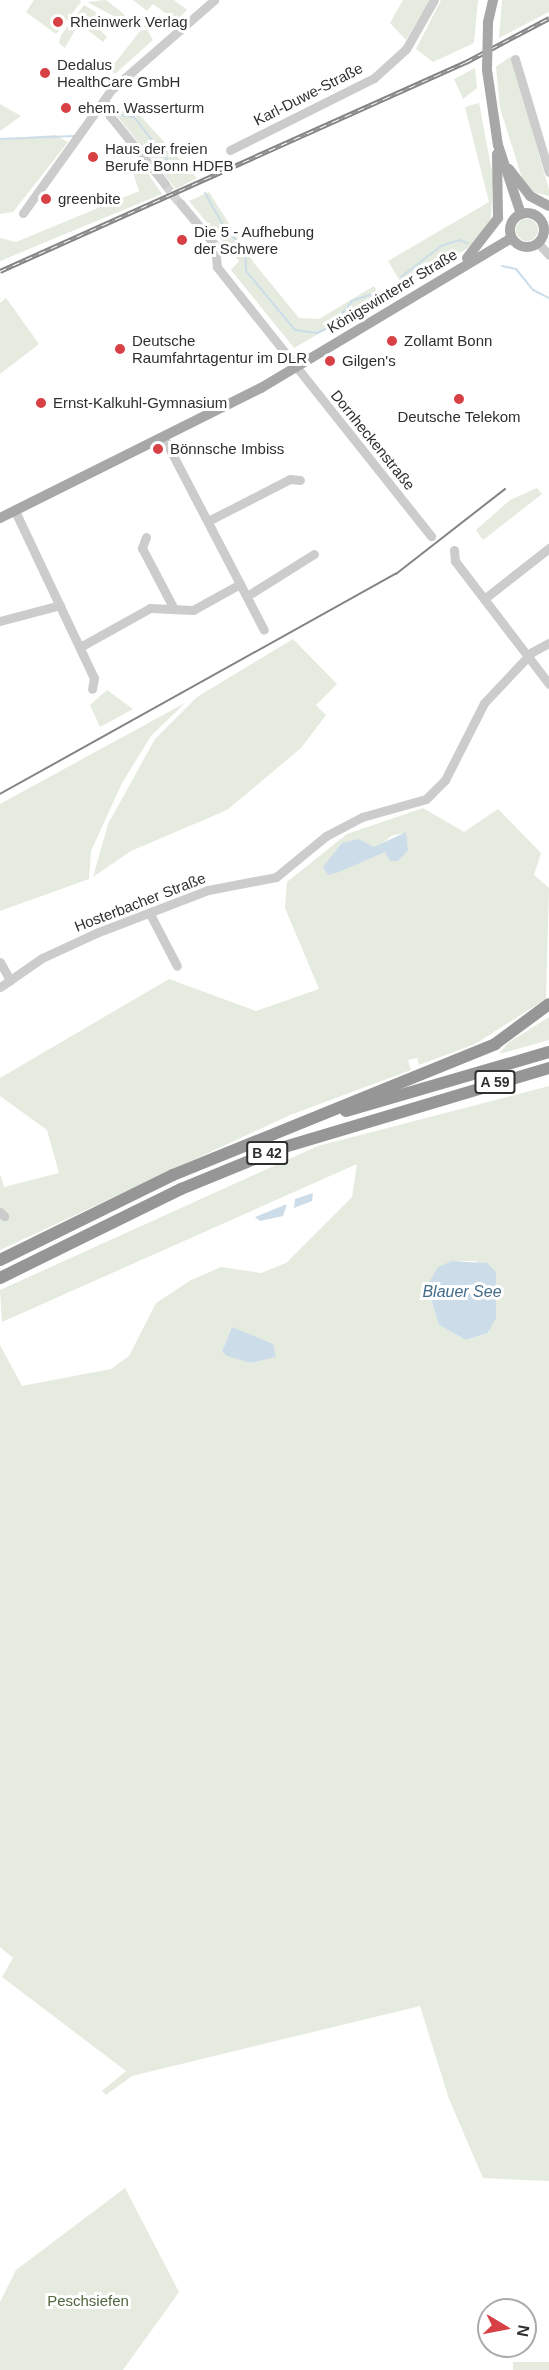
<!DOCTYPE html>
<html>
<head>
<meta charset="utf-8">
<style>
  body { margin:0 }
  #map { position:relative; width:549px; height:2370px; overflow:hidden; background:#fff; font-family:Arial,sans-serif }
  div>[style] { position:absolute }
  .green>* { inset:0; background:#e5ebde; transform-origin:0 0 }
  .round { border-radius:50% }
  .water>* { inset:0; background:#ccdde9 }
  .stream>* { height:2px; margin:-1px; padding:0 1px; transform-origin:1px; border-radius:1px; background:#ccdde9 }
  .minor-tunnel>* { height:9px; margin-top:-4.5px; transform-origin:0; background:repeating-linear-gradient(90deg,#d5d5d5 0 9px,transparent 0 13.5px) }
  .minor>* { height:9px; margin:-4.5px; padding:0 4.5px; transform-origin:4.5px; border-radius:4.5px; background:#ccc }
  .major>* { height:10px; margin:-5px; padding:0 5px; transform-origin:5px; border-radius:5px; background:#a7a7a7 }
  .major>.ring { margin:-5px; padding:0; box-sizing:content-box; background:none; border:10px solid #a7a7a7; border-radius:50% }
  .highway>* { height:12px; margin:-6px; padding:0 6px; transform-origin:6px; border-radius:6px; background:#969696 }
  .tram>* { height:1.5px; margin:-0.75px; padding:0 0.75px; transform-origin:0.75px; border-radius:0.75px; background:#848484 }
  .rail>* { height:4.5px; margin-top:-2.25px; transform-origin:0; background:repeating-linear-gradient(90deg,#fff 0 7px,#848484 0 14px); box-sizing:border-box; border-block:2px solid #848484 }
  .major-bridge>* { height:10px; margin:-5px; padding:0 5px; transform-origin:5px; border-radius:5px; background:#a7a7a7 }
  .dots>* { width:16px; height:16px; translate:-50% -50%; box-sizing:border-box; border:3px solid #fff; border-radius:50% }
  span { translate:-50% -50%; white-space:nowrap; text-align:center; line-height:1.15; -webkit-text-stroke:6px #fff; paint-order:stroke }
  .shield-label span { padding:2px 4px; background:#fff; border:2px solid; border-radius:4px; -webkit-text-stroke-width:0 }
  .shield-label { font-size:14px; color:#2f2f2f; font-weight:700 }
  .poi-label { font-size:15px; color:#2f2f2f }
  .left { translate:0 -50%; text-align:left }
  .street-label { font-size:15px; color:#2f2f2f }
  .park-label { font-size:15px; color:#516740 }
  .water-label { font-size:16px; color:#436d8b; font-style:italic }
  .north { position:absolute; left:477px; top:2298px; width:60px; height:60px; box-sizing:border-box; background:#fff; border:2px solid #acacac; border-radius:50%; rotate:100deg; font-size:16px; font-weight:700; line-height:24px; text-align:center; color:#2f2f2f }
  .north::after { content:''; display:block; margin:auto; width:21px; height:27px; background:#d74045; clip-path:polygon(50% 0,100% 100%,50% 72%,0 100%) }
</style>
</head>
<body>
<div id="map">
  <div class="green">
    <i style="clip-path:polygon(34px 0,80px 0,81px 2px,56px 34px,26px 12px)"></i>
    <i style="clip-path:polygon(106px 0,125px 15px,121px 20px,87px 2px)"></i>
    <i style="clip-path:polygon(133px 0,174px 0,187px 10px,176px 21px,153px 4px,147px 11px)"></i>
    <i style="clip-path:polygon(403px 0,430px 0,406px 40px,390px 23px)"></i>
    <i style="clip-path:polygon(441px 0,478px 0,474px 43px,433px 62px,416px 49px)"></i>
    <i style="clip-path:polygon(502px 0,549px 0,549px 12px,499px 38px)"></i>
    <i style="clip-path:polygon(84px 5px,107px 19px,99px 29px,107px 37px,103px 42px,79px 23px,65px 48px,59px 43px,61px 35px)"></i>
    <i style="clip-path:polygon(152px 16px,163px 24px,154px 23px,148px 31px,153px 40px,115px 74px,110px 69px)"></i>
    <i style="clip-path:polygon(511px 56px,549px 190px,549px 196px,530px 191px,523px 181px,500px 108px,496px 67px)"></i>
    <i style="clip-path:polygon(475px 68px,477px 88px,463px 99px,454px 79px)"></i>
    <i style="clip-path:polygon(479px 103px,493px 177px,491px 218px,474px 244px,404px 288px,388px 261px,489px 202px,465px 107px)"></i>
    <i style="clip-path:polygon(0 104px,21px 116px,0 131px)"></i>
    <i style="clip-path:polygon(126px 108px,135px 110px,197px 178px,176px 189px,117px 116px)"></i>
    <i style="clip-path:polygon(55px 135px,68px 142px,13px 212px,0 214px,0 139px)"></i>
    <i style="clip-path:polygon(138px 159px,162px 194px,0 261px,0 238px,16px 242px,139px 191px,130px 164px)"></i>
    <i style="clip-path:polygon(209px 192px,254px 263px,299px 318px,319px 319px,374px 286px,381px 298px,294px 348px,231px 270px,239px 261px,189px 201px)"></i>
    <i class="round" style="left:516px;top:219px;width:22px;height:22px"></i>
    <i style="clip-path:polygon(6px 298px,39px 344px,0 374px,0 303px)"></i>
    <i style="clip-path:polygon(537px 488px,542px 494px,483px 540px,476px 530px,510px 500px)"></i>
    <i style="clip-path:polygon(293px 639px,337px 684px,316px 705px,326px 715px,301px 748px,227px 810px,131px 851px,93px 877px,108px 824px,155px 739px,197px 697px)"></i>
    <i style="clip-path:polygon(107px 690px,133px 709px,100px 727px,90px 705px)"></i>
    <i style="clip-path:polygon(185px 703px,151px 736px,122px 783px,91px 851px,89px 879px,0 911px,0 804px)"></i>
    <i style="clip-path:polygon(evenodd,423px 808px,464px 832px,498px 809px,541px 853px,534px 875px,549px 888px,546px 999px,475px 1044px,419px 1065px,417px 1058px,408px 1060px,411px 1070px,290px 1115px,0 1250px,0 1174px,4px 1187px,59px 1173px,47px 1130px,0 1096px,0 1078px,169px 979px,256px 1011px,319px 989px,285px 908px,287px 882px,347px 834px,423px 808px,406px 833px,385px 852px,356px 863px,393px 835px,406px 833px)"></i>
    <i style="clip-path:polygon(549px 1017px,549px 1040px,499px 1054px,508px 1043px)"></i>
    <i style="clip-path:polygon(evenodd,549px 1086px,549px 2181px,483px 2178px,449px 2099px,420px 2006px,132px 2076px,106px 2095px,102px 2091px,126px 2071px,2px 1977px,13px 1958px,0 1947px,0 1345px,22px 1386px,111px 1369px,129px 1356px,156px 1303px,191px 1280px,221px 1267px,261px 1273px,286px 1263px,352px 1197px,357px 1164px,2px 1322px,0 1290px,318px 1146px,549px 1086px,452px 1261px,476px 1261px,496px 1289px,489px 1333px,466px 1340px,439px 1325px,427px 1286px,452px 1261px,549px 1086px,232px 1327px,265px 1342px,276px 1357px,251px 1363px,222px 1351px,232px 1327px)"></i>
    <i style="clip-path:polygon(125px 2188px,179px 2292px,123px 2370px,0 2370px,0 2302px,16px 2270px)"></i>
    <i style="left:513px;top:2362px;width:36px;height:8px"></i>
  </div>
  <div class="water">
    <i style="clip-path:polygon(406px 832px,408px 850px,398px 861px,390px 861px,385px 852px,339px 872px,328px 875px,323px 867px,342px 843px,358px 839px,374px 847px)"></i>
    <i style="clip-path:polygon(313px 1193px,312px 1201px,294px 1208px,295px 1199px)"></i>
    <i style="clip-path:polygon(287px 1204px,283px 1216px,260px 1221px,255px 1217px)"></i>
    <i style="clip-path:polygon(452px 1261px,487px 1263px,496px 1272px,496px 1318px,488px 1333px,466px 1340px,439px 1325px,427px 1286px,438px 1267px)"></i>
    <i style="clip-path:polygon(232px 1327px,273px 1344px,276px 1357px,251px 1363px,227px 1356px,222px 1351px)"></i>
  </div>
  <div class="stream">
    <i style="left:120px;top:115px;width:14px;rotate:8deg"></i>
    <i style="left:134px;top:117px;width:72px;rotate:52.3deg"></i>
    <i style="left:0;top:139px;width:74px;rotate:-2.3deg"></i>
    <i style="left:205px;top:193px;width:43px;rotate:60.4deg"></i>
    <i style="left:226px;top:230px;width:27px;rotate:45deg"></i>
    <i style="left:245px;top:249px;width:22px;rotate:87deg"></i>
    <i style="left:246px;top:271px;width:77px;rotate:50.3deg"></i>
    <i style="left:295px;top:330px;width:22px;rotate:8deg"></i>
    <i style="left:317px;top:333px;width:17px;rotate:-25deg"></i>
    <i style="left:332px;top:326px;width:32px;rotate:-51deg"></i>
    <i style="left:352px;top:301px;width:24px;rotate:-19deg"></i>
    <i style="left:502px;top:266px;width:14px;rotate:12deg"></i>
    <i style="left:516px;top:269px;width:27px;rotate:51deg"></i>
    <i style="left:533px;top:290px;width:18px;rotate:27deg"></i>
    <i style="left:401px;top:277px;width:51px;rotate:-37.8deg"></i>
    <i style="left:441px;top:246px;width:19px;rotate:-18deg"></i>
    <i style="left:459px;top:240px;width:9px;rotate:21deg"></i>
  </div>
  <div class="minor-tunnel">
    <i style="left:165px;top:184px;width:24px;rotate:52deg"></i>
  </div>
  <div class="minor">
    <i style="left:515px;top:59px;width:118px;rotate:73.3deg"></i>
    <i style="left:105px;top:101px;width:16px;rotate:72deg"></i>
    <i style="left:110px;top:116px;width:87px;rotate:51deg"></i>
    <i style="left:230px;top:150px;width:161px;rotate:-26.6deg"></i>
    <i style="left:374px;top:78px;width:43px;rotate:-42.2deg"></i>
    <i style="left:406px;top:49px;width:56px;rotate:-60.3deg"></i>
    <i style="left:180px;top:203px;width:55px;rotate:50.2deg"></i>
    <i style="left:215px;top:245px;width:22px;rotate:85deg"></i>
    <i style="left:217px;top:267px;width:344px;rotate:51.5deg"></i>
    <i style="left:23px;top:213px;width:151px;rotate:-54.4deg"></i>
    <i style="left:111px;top:90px;width:137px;rotate:-41.1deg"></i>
    <i style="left:538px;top:243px;width:16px;rotate:47deg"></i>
    <i style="left:164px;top:438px;width:216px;rotate:62.5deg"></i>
    <i style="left:15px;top:511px;width:185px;rotate:64.7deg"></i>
    <i style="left:94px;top:678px;width:11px;rotate:100deg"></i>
    <i style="left:208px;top:521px;width:92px;rotate:-27.1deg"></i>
    <i style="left:290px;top:479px;width:10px;rotate:6deg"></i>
    <i style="left:146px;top:537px;width:12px;rotate:110deg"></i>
    <i style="left:142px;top:548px;width:67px;rotate:62.3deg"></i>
    <i style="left:454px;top:550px;width:11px;rotate:85deg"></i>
    <i style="left:455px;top:561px;width:155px;rotate:52.6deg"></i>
    <i style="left:247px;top:596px;width:79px;rotate:-32.1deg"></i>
    <i style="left:484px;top:599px;width:83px;rotate:-38.1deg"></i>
    <i style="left:0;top:621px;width:62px;rotate:-14.9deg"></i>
    <i style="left:80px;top:647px;width:80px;rotate:-29.1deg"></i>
    <i style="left:150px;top:608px;width:43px;rotate:2.7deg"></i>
    <i style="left:193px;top:610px;width:54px;rotate:-29deg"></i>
    <i style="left:151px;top:916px;width:56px;rotate:62.5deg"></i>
    <i style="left:0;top:962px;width:21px;rotate:61deg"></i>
    <i style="left:0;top:987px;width:51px;rotate:-34.6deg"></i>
    <i style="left:42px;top:958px;width:60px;rotate:-24.8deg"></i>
    <i style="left:96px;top:933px;width:120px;rotate:-21deg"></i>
    <i style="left:208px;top:890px;width:69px;rotate:-10.8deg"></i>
    <i style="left:276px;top:877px;width:65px;rotate:-39.4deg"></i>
    <i style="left:326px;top:836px;width:41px;rotate:-27.8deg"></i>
    <i style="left:362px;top:817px;width:66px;rotate:-15.7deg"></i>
    <i style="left:426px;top:799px;width:27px;rotate:-45deg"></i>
    <i style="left:445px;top:780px;width:86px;rotate:-63.1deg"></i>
    <i style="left:484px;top:703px;width:70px;rotate:-46.7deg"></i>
    <i style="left:532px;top:652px;width:19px;rotate:-28deg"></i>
    <i style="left:0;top:1212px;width:6px;rotate:45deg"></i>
  </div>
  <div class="major">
    <i style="left:488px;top:22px;width:23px;rotate:-77deg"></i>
    <i style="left:487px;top:70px;width:76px;rotate:81.7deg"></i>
    <i style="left:498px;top:145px;width:73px;rotate:71.6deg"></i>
    <i style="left:509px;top:169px;width:34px;rotate:52deg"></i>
    <i style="left:530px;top:196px;width:21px;rotate:28deg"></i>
    <i class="ring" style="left:510px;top:213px;width:24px;height:24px"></i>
    <i style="left:467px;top:258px;width:51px;rotate:-52.2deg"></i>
    <i style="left:498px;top:218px;width:64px;rotate:-90.9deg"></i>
    <i style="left:0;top:518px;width:292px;rotate:-26.5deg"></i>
    <i style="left:261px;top:388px;width:292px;rotate:-30.9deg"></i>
  </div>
  <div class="highway">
    <i style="left:346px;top:1111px;width:211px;rotate:-16.2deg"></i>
    <i style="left:0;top:1260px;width:193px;rotate:-26.2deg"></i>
    <i style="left:173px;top:1175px;width:348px;rotate:-22.1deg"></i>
    <i style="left:495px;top:1044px;width:67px;rotate:-36.5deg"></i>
    <i style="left:0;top:1278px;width:202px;rotate:-26.2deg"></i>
    <i style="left:181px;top:1189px;width:108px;rotate:-22.3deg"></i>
    <i style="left:281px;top:1148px;width:280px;rotate:-16.6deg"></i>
  </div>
  <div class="tram">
    <i style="left:0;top:794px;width:453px;rotate:-29.1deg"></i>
    <i style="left:396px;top:574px;width:138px;rotate:-37.9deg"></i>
  </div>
  <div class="rail">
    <i style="left:0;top:271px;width:511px;rotate:-24.16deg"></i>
    <i style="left:466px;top:62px;width:94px;rotate:-27.9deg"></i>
  </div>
  <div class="major-bridge">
    <i style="left:487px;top:70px;width:48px;rotate:-88.8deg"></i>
  </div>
  <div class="dots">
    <i style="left:58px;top:22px;background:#d74045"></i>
    <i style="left:45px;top:73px;background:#d74045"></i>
    <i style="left:66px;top:108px;background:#d74045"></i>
    <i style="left:93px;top:157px;background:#d74045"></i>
    <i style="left:46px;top:199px;background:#d74045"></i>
    <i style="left:182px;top:240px;background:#d74045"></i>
    <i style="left:392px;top:341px;background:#d74045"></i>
    <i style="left:120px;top:349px;background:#d74045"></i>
    <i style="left:330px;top:361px;background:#d74045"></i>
    <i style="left:459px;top:399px;background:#d74045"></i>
    <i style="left:41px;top:403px;background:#d74045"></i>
    <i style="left:158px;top:449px;background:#d74045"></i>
  </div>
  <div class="shield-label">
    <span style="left:495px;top:1082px">A 59</span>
    <span style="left:267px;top:1153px">B 42</span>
  </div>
  <div class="poi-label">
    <span class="left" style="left:70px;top:22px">Rheinwerk Verlag</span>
    <span class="left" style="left:57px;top:73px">Dedalus<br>HealthCare GmbH</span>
    <span class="left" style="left:78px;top:108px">ehem. Wasserturm</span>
    <span class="left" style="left:105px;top:157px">Haus der freien<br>Berufe Bonn HDFB</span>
    <span class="left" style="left:58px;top:199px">greenbite</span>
    <span class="left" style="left:194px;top:240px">Die 5 - Aufhebung<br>der Schwere</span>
    <span class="left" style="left:132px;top:349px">Deutsche<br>Raumfahrtagentur im DLR</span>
    <span class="left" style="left:404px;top:341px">Zollamt Bonn</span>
    <span class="left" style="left:342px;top:361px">Gilgen's</span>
    <span class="left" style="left:53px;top:403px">Ernst-Kalkuhl-Gymnasium</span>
    <span style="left:459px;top:417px">Deutsche Telekom</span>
    <span class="left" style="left:170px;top:449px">Bönnsche Imbiss</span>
  </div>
  <div class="street-label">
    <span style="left:308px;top:94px;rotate:-27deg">Karl-Duwe-Straße</span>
    <span style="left:392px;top:291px;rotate:-31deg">Königswinterer Straße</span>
    <span style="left:373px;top:440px;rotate:51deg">Dornheckenstraße</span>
    <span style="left:140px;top:902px;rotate:-21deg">Hosterbacher Straße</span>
  </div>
  <div class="park-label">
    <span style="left:88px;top:2301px">Peschsiefen</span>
  </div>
  <div class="water-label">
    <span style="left:462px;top:1292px">Blauer See</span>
  </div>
  <div class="north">N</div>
</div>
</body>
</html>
